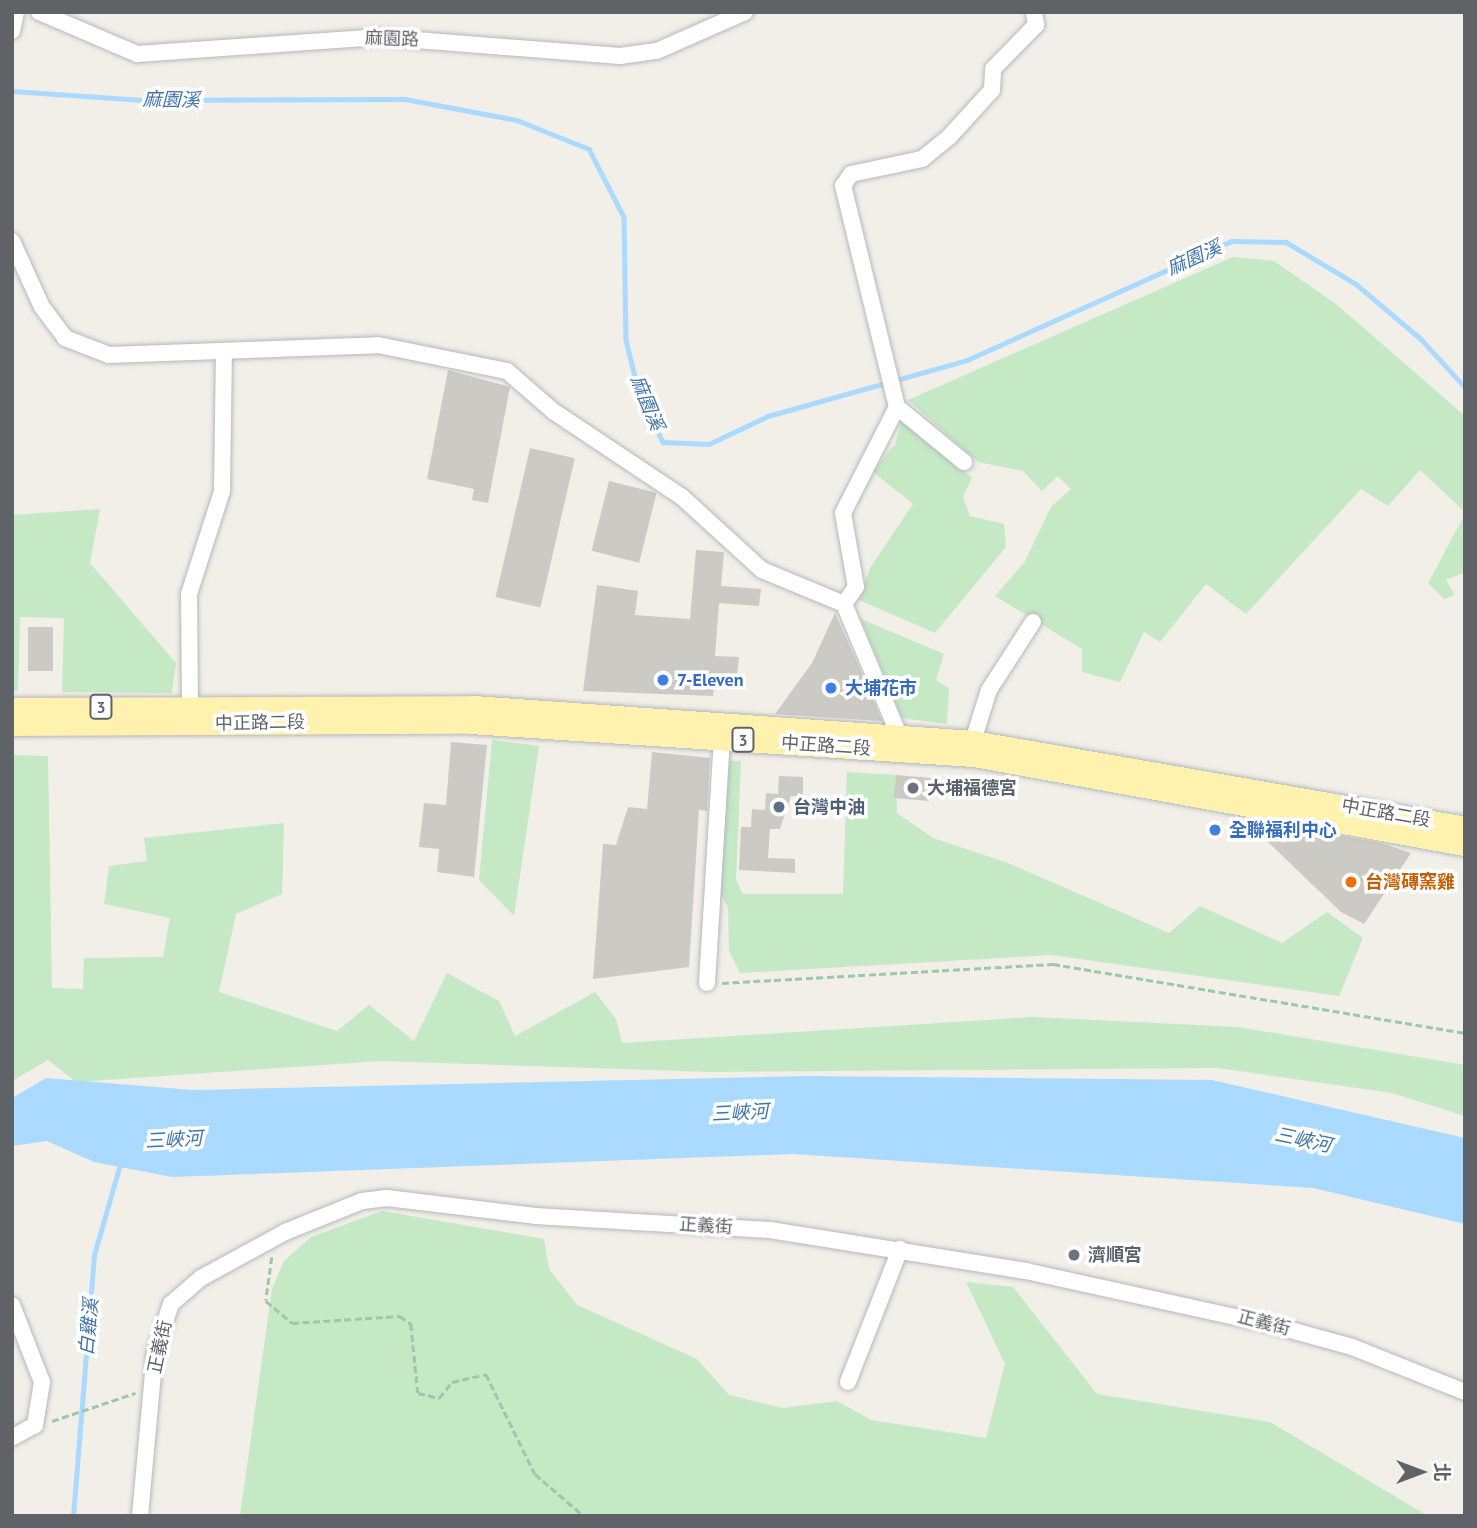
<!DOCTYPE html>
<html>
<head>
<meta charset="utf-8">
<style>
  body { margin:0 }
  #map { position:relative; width:1477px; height:1528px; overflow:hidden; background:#f1efe8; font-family:"PT Sans","Noto Sans TC",sans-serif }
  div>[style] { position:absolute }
  .green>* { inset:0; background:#c5e8c5 }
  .water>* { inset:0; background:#aadaff }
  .stream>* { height:4.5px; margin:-2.25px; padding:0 2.25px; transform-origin:2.25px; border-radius:2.25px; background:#aadaff }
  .building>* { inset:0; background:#cccac5; transform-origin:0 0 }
  .path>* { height:2.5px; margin-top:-1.25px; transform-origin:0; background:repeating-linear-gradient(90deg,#9cc7a9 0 7px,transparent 0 10.5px) }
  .roads { filter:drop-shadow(0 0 2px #b5b8bc) drop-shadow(0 0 2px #b5b8bc) }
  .minor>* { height:16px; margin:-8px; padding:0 8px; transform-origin:8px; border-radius:8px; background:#fff }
  .major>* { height:21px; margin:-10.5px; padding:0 10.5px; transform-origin:10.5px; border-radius:10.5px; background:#fff2af }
  .dots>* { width:19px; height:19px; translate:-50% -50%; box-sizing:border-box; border:4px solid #fff; border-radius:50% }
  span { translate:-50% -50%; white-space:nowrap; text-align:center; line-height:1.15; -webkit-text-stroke:7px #fff; paint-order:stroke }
  .shield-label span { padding:2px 5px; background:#fff; border:2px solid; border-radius:5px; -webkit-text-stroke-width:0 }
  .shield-label { font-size:16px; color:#5f6368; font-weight:700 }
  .street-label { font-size:18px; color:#5f6368 }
  .shop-label { font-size:18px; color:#366cbe; font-weight:700 }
  .left { translate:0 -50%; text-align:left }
  .worship-label { font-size:18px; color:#5b616d; font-weight:700 }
  .service-label { font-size:18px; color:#4e5e75; font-weight:700 }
  .food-label { font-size:18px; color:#c56008; font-weight:700 }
  .water-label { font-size:19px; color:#4174aa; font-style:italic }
  .frame { position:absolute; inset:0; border:14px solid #5f6368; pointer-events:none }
  .north { position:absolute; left:1386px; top:1437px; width:70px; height:70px; -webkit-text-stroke:5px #fff; paint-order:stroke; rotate:90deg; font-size:19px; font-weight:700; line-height:28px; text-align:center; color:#5f6368 }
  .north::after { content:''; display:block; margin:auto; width:24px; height:32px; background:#5f6368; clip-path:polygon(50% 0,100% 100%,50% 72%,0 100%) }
</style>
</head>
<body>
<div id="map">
  <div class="green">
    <i style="clip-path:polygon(1233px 257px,1274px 261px,1336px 304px,1465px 416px,1465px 512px,1420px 470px,1388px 506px,1361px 489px,1246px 614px,1206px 584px,1160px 642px,1144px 632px,1120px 682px,1082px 672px,1082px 649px,995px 596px,1024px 563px,1051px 507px,1071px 489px,1058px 476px,1042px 491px,1023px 471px,978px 462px,908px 400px)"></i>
    <i style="clip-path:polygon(903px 418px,972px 478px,963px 497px,970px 516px,1004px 524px,1006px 547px,935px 633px,859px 600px,870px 568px,913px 504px,873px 472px,895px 444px)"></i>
    <i style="clip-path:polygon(100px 509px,90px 563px,176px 663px,172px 693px,62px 692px,64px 618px,20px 617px,18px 691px,12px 691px,12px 515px)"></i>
    <i style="clip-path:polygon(1465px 514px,1465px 572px,1446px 580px,1455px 595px,1444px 599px,1428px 583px)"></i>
    <i style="clip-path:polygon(861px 619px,944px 654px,936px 680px,949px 688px,947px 724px,902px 718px)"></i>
    <i style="clip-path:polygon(492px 740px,539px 746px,514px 916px,479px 880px)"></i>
    <i style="clip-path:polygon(12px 755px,48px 756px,52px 988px,83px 989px,84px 958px,163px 957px,170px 918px,104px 904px,109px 866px,147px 861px,144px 838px,284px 823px,282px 894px,236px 914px,219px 992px,337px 1031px,369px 1005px,414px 1041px,447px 973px,499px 1001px,515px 1036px,595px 992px,616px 1019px,622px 1043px,1033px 1017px,1238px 1027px,1465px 1065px,1465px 1116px,1392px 1093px,1218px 1068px,710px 1072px,380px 1061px,76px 1082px,48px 1060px,12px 1081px)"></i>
    <i style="clip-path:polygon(727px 761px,741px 761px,736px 880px,743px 894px,843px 894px,847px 772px,896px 775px,897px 813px,933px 838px,1008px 863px,1169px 933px,1200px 906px,1282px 943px,1327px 912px,1363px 938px,1339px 996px,1052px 955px,740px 973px,729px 951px,728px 908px,718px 889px)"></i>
    <i style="clip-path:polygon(382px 1211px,544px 1239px,549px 1269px,577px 1305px,697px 1359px,729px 1395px,783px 1408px,837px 1401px,871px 1420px,986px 1438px,1005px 1364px,966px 1282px,1013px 1287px,1097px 1394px,1270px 1422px,1428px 1516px,240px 1516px,272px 1289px,284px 1261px,311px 1237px)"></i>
  </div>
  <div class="water">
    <i style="clip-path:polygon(804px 1076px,1212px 1080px,1465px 1138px,1465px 1224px,1313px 1188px,793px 1154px,172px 1177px,94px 1162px,47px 1141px,12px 1146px,12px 1098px,46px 1078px,192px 1090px)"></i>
  </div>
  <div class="stream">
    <i style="left:12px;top:91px;width:131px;rotate:3.9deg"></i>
    <i style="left:143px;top:100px;width:262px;rotate:-0.2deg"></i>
    <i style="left:405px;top:99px;width:114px;rotate:10.6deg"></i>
    <i style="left:517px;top:120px;width:78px;rotate:21.9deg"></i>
    <i style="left:589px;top:149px;width:76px;rotate:62.8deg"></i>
    <i style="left:624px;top:217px;width:123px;rotate:89.1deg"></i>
    <i style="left:626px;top:340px;width:59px;rotate:76.2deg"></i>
    <i style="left:640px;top:397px;width:51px;rotate:62.9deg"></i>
    <i style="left:663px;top:442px;width:46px;rotate:2.5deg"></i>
    <i style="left:709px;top:444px;width:65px;rotate:-25.4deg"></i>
    <i style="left:768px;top:416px;width:207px;rotate:-15.7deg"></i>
    <i style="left:967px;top:360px;width:290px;rotate:-24.2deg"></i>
    <i style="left:1232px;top:241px;width:54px;rotate:1.1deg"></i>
    <i style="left:1286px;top:242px;width:82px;rotate:31deg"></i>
    <i style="left:1356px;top:284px;width:84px;rotate:40.2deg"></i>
    <i style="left:1420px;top:338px;width:67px;rotate:47.4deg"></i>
    <i style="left:73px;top:1516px;width:262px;rotate:-85.4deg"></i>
    <i style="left:94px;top:1255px;width:98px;rotate:-74deg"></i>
  </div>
  <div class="building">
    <i style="clip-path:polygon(448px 370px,510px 387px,488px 503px,472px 500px,474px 489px,427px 479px)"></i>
    <i style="left:530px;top:448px;width:46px;height:153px;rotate:13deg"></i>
    <i style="left:609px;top:481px;width:49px;height:72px;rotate:14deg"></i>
    <i style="clip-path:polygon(696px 550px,724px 552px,721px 586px,761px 589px,759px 606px,719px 603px,715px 656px,739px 657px,737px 678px,715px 676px,713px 696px,583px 691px,597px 585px,638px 591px,635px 615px,690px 619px)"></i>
    <i style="clip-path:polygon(835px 613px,864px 678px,882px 721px,775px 714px,812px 663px)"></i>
    <i style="left:28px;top:627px;width:25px;height:44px"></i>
    <i style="clip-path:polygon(451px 742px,487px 745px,474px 877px,437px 872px,439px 849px,419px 847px,424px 803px,446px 805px)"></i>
    <i style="clip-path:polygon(652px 752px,710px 758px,707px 811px,699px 810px,689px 967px,593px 979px,603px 844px,616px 845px,628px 807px,647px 809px)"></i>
    <i style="left:896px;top:775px;width:35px;height:23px;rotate:5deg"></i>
    <i style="clip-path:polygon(779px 776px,803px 777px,803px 796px,791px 796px,780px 829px,770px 829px,768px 858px,795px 859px,795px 873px,739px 870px,741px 827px,751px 827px,752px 809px,765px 810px,766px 793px,778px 794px)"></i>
    <i style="clip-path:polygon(1244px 819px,1381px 843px,1411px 853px,1364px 924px,1341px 912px)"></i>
  </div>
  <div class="path">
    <i style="left:722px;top:983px;width:332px;rotate:-3.3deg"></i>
    <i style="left:1053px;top:964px;width:418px;rotate:9.5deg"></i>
    <i style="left:272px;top:1257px;width:44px;rotate:97.8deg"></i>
    <i style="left:266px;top:1301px;width:34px;rotate:40deg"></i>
    <i style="left:292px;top:1323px;width:108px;rotate:-3.7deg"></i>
    <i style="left:400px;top:1316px;width:14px;rotate:36deg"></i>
    <i style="left:411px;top:1324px;width:69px;rotate:84.2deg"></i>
    <i style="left:418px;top:1393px;width:22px;rotate:13deg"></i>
    <i style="left:439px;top:1398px;width:21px;rotate:-51deg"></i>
    <i style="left:452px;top:1382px;width:35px;rotate:-13deg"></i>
    <i style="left:486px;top:1374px;width:111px;rotate:63.9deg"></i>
    <i style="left:535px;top:1474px;width:65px;rotate:40.6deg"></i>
    <i style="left:52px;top:1421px;width:88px;rotate:-18.6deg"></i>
  </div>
  <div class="roads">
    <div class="minor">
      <i style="left:39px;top:12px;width:107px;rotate:23.2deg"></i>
      <i style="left:137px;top:54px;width:242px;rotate:-4deg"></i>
      <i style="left:378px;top:37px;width:243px;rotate:4.5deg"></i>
      <i style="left:620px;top:56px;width:37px;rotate:-8deg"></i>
      <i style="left:657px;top:51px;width:96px;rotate:-23.9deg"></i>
      <i style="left:12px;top:31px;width:19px;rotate:-78deg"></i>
      <i style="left:12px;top:241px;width:72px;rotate:65.6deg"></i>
      <i style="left:42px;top:307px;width:39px;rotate:53deg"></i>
      <i style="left:65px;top:338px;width:47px;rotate:21.1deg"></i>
      <i style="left:109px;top:355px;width:269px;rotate:-2.1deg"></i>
      <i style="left:378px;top:345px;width:132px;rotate:11.4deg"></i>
      <i style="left:507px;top:371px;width:61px;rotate:41deg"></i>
      <i style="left:553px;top:411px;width:155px;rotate:33.7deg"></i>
      <i style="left:682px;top:497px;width:108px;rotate:42.4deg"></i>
      <i style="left:762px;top:570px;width:89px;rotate:22.5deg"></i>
      <i style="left:844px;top:604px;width:21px;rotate:-55deg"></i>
      <i style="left:856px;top:587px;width:75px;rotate:-100deg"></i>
      <i style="left:843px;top:513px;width:119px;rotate:-63deg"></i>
      <i style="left:897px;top:407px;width:228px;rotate:-103.7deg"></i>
      <i style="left:843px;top:186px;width:14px;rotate:-56deg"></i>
      <i style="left:851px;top:174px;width:73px;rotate:-11.9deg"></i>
      <i style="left:922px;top:159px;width:36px;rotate:-39deg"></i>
      <i style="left:950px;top:136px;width:62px;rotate:-47.6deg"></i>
      <i style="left:992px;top:90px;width:21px;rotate:-87deg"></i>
      <i style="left:993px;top:69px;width:62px;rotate:-45.7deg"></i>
      <i style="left:1036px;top:25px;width:13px;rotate:-99deg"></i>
      <i style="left:897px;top:407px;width:87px;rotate:39.4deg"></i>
      <i style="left:844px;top:604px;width:142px;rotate:67.2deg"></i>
      <i style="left:190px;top:706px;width:112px;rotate:-90.5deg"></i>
      <i style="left:189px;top:594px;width:108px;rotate:-72.2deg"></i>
      <i style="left:222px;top:491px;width:140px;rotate:-89.2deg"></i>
      <i style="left:973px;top:741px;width:53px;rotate:-72.6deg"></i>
      <i style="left:989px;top:690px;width:81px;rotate:-57.1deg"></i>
      <i style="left:707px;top:983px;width:245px;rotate:-86.5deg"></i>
      <i style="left:12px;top:1305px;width:83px;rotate:68.7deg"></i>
      <i style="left:42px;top:1382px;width:44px;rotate:99.2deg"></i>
      <i style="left:35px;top:1425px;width:26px;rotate:151deg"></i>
      <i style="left:848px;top:1382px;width:143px;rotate:-68.6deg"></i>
      <i style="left:140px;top:1516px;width:165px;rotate:-84.8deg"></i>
      <i style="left:155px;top:1352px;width:51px;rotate:-71.6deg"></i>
      <i style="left:171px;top:1304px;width:40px;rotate:-41deg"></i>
      <i style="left:201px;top:1278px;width:96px;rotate:-28.7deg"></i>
      <i style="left:285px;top:1232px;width:83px;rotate:-21.9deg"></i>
      <i style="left:362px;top:1201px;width:25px;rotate:-7deg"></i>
      <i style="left:387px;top:1198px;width:149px;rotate:6.9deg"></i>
      <i style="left:535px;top:1216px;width:235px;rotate:3.4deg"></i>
      <i style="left:770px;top:1230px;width:259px;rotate:9.1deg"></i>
      <i style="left:1026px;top:1271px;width:256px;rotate:12.4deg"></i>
      <i style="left:1276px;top:1326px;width:79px;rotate:15.4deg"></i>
      <i style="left:1352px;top:1347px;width:122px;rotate:21.7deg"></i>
    </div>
    <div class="major">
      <i style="left:12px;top:708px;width:461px;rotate:-0.2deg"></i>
      <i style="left:473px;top:706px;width:501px;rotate:4deg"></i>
      <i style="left:973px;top:741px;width:499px;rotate:9.9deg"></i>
      <i style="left:12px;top:725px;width:458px;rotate:-0.3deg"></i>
      <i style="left:470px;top:723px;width:505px;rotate:3.75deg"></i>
      <i style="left:974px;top:756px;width:499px;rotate:10.3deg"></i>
    </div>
  </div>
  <div class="dots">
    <i style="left:663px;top:680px;background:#3f7fe0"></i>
    <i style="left:831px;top:688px;background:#3f7fe0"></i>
    <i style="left:913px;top:788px;background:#6b7280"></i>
    <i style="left:779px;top:807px;background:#5c6f8a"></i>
    <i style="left:1215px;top:830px;background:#3f7fe0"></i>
    <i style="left:1351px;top:882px;background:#e8710a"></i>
    <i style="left:1074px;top:1255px;background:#6b7280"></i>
  </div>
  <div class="shield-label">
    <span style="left:101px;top:707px">3</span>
    <span style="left:743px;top:740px">3</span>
  </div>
  <div class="street-label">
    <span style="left:392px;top:39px;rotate:2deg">麻園路</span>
    <span style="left:260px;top:723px;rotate:-1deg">中正路二段</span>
    <span style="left:826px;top:746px;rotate:4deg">中正路二段</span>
    <span style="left:1386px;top:813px;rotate:10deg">中正路二段</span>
    <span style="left:706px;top:1226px;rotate:4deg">正義街</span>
    <span style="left:1264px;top:1323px;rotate:15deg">正義街</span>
    <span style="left:160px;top:1347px;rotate:-78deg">正義街</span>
  </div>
  <div class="shop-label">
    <span class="left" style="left:677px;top:680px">7-Eleven</span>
    <span class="left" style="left:845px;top:688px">大埔花市</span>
    <span class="left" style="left:1229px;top:830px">全聯福利中心</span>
  </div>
  <div class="worship-label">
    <span class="left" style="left:927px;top:788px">大埔福德宮</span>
    <span class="left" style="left:1088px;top:1255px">濟順宮</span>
  </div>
  <div class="service-label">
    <span class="left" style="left:793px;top:807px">台灣中油</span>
  </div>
  <div class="food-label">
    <span class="left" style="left:1365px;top:882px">台灣磚窯雞</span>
  </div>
  <div class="water-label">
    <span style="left:171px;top:100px;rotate:1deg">麻園溪</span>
    <span style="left:1194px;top:258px;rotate:-24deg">麻園溪</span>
    <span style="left:647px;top:403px;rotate:68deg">麻園溪</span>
    <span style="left:740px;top:1113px;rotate:-3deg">三峽河</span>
    <span style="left:174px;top:1140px;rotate:-3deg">三峽河</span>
    <span style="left:1303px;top:1140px;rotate:12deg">三峽河</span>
    <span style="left:89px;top:1327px;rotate:-85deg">白雞溪</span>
  </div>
  <div class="frame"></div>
  <div class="north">北</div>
</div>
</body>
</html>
